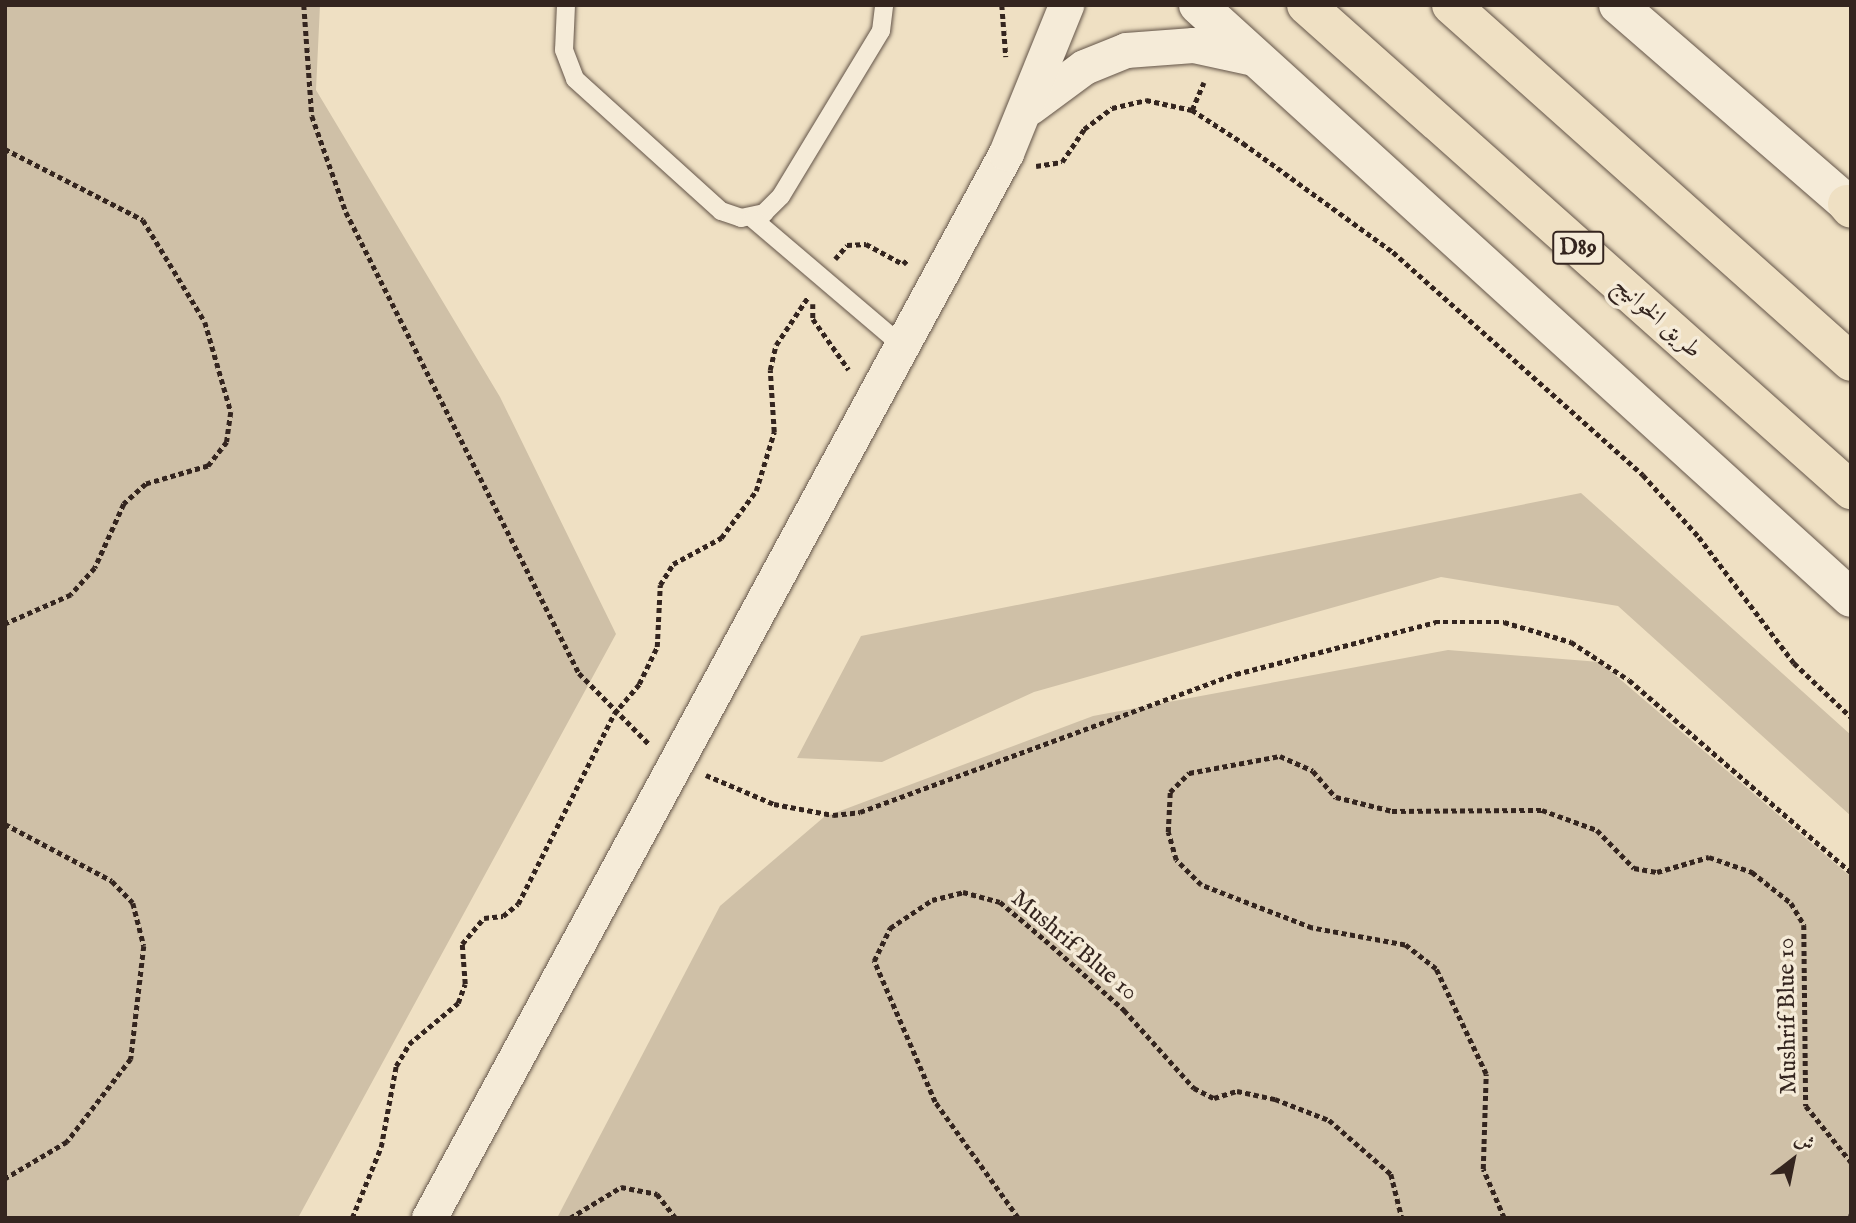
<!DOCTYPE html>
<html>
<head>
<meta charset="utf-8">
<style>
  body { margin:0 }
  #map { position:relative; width:1856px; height:1223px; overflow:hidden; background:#efe0c3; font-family:"IM FELL English",Amiri,serif }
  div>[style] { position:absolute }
  .green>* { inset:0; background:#cfc0a7 }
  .path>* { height:4.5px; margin-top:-2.25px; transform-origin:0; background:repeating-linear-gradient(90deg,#34251f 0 5px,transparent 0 8.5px) }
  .roads { filter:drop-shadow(0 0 2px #635448) drop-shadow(0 0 2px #635448) }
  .service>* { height:18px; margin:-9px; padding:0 9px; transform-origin:9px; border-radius:9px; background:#f5ebd8 }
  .minor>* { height:35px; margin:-17.5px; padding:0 17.5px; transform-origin:17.5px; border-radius:17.5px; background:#f5ebd8 }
  .tertiary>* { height:38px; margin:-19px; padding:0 19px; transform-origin:19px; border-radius:19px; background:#f5ebd8 }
  .trunk>* { height:38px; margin:-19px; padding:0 19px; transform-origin:19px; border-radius:19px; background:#efe0c3 }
  span { translate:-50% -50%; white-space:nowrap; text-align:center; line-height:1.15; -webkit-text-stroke:7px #f5ebd8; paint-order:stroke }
  .shield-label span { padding:2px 5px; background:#f5ebd8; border:2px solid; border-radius:5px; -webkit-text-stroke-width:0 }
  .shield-label { font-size:23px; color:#34251f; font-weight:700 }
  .street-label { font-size:24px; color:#34251f }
  .frame { position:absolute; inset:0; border:7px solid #34251f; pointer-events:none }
  .north { position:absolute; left:1758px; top:1125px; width:70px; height:70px; -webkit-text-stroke:5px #f5ebd8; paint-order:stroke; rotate:32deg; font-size:19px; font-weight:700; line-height:28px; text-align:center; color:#34251f }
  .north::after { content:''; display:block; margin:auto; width:24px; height:32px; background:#34251f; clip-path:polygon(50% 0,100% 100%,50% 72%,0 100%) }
</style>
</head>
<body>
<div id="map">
  <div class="green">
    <i style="clip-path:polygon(5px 5px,320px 5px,316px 90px,500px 397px,616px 634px,298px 1218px,5px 1218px)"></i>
    <i style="clip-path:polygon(1581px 493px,1851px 735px,1851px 816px,1618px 606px,1441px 577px,1034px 692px,882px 762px,797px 758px,861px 636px)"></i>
    <i style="clip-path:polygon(1448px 650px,1600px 662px,1851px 877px,1851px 1218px,557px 1218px,720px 906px,824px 817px,1093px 716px)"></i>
  </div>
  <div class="path">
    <i style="left:304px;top:5px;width:111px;rotate:85.9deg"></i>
    <i style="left:312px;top:116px;width:102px;rotate:70.5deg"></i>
    <i style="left:346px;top:212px;width:517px;rotate:63.19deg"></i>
    <i style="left:579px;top:673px;width:100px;rotate:45.4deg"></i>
    <i style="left:1002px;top:5px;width:52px;rotate:85.6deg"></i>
    <i style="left:1192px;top:110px;width:30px;rotate:-67deg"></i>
    <i style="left:5px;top:149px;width:155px;rotate:27.2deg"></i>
    <i style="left:143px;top:220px;width:119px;rotate:58.7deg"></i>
    <i style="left:205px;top:322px;width:94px;rotate:73.9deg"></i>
    <i style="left:231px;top:412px;width:30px;rotate:98deg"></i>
    <i style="left:227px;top:442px;width:31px;rotate:128deg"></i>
    <i style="left:208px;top:466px;width:65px;rotate:163.8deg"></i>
    <i style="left:146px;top:484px;width:30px;rotate:138deg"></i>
    <i style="left:124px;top:504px;width:70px;rotate:114.4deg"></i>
    <i style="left:95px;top:568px;width:36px;rotate:132deg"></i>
    <i style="left:71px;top:595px;width:72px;rotate:156.3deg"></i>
    <i style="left:1036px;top:166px;width:26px;rotate:-9deg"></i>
    <i style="left:1062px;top:162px;width:40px;rotate:-56deg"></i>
    <i style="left:1084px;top:129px;width:35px;rotate:-37deg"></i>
    <i style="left:1112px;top:108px;width:35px;rotate:-13deg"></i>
    <i style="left:1146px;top:100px;width:47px;rotate:12.3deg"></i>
    <i style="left:1192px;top:110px;width:61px;rotate:32.9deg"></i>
    <i style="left:1243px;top:143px;width:185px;rotate:36deg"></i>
    <i style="left:1393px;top:252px;width:335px;rotate:41.7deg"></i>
    <i style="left:1643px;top:475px;width:84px;rotate:47.9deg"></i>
    <i style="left:1699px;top:537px;width:158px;rotate:53deg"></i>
    <i style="left:1794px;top:663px;width:79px;rotate:43.5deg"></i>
    <i style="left:835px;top:259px;width:18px;rotate:-49deg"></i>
    <i style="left:847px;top:245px;width:19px;rotate:-3deg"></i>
    <i style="left:866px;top:244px;width:42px;rotate:28.4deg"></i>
    <i style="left:903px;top:264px;width:6px;rotate:-45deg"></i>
    <i style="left:813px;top:304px;width:15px;rotate:90deg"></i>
    <i style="left:813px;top:319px;width:62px;rotate:54.8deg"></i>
    <i style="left:706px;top:775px;width:74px;rotate:23.1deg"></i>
    <i style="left:774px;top:804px;width:60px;rotate:10.6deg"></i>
    <i style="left:833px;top:815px;width:27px;rotate:-6deg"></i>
    <i style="left:860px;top:812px;width:401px;rotate:-20.2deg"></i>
    <i style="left:1236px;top:674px;width:206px;rotate:-14.6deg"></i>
    <i style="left:1435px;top:622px;width:69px"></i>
    <i style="left:1504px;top:622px;width:70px;rotate:16.6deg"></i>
    <i style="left:1571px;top:642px;width:69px;rotate:33.2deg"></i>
    <i style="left:1629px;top:680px;width:294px;rotate:40.9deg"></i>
    <i style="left:5px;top:824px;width:121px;rotate:28deg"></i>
    <i style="left:112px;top:881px;width:30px;rotate:46deg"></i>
    <i style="left:133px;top:903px;width:44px;rotate:75.7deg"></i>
    <i style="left:144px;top:946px;width:114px;rotate:96.6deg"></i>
    <i style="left:131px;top:1059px;width:105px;rotate:127.6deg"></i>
    <i style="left:67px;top:1142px;width:72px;rotate:149.2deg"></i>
    <i style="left:352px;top:1218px;width:77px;rotate:-67.8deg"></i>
    <i style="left:381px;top:1147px;width:82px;rotate:-79.5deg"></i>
    <i style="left:396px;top:1066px;width:26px;rotate:-59deg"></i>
    <i style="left:409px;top:1044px;width:64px;rotate:-39.9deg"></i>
    <i style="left:458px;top:1003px;width:20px;rotate:-70deg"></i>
    <i style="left:465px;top:984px;width:40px;rotate:-94.3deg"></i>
    <i style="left:462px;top:944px;width:34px;rotate:-50deg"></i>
    <i style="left:484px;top:918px;width:19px;rotate:-6deg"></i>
    <i style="left:503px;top:916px;width:19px;rotate:-39deg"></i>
    <i style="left:518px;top:904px;width:213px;rotate:-63.2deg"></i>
    <i style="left:614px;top:714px;width:39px;rotate:-50deg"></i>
    <i style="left:639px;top:684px;width:41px;rotate:-64.1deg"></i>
    <i style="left:657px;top:647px;width:62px;rotate:-87.2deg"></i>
    <i style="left:660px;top:585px;width:25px;rotate:-58deg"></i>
    <i style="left:673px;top:564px;width:55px;rotate:-28.4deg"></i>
    <i style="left:721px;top:538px;width:59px;rotate:-53.3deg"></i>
    <i style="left:756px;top:491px;width:62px;rotate:-73deg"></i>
    <i style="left:774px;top:432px;width:62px;rotate:-93.7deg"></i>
    <i style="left:770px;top:370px;width:26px;rotate:-77deg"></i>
    <i style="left:776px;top:345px;width:58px;rotate:-56.3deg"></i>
    <i style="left:570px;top:1218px;width:60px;rotate:-31.3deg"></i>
    <i style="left:621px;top:1187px;width:37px;rotate:11deg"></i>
    <i style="left:657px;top:1194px;width:31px;rotate:52deg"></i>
    <i style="left:1018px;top:1218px;width:143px;rotate:-125.6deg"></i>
    <i style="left:935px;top:1102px;width:154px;rotate:-113.4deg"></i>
    <i style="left:874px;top:961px;width:37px;rotate:-64deg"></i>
    <i style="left:890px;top:928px;width:50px;rotate:-33.7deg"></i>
    <i style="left:932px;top:900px;width:32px;rotate:-14deg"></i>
    <i style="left:963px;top:892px;width:38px;rotate:15deg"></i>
    <i style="left:1000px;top:902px;width:59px;rotate:40.2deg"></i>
    <i style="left:1045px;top:940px;width:106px;rotate:41.5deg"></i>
    <i style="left:1124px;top:1010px;width:105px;rotate:48.1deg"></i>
    <i style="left:1194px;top:1088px;width:22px;rotate:27deg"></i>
    <i style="left:1214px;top:1098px;width:24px;rotate:-17deg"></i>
    <i style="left:1237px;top:1091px;width:39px;rotate:12deg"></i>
    <i style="left:1275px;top:1099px;width:58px;rotate:21.3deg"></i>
    <i style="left:1329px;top:1120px;width:82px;rotate:41.1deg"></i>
    <i style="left:1391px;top:1174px;width:45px;rotate:76deg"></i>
    <i style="left:1504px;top:1218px;width:53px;rotate:-113.2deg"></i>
    <i style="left:1483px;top:1169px;width:95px;rotate:-88.2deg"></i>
    <i style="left:1486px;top:1074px;width:116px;rotate:-115.5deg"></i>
    <i style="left:1436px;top:969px;width:39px;rotate:-142deg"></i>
    <i style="left:1405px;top:945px;width:95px;rotate:-169.6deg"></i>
    <i style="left:1312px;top:928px;width:119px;rotate:-158.8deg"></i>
    <i style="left:1201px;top:885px;width:35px;rotate:-135deg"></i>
    <i style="left:1176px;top:860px;width:29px;rotate:-106deg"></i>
    <i style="left:1168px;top:832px;width:40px;rotate:-87.1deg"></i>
    <i style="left:1170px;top:792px;width:27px;rotate:-45deg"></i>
    <i style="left:1189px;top:773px;width:93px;rotate:-10.6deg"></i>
    <i style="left:1280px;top:756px;width:36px;rotate:24deg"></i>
    <i style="left:1313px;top:771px;width:35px;rotate:49deg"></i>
    <i style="left:1336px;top:797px;width:58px;rotate:14deg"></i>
    <i style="left:1392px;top:811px;width:150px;rotate:-0.4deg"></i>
    <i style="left:1542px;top:810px;width:59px;rotate:20deg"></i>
    <i style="left:1597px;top:830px;width:53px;rotate:45.8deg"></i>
    <i style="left:1634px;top:868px;width:23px;rotate:10deg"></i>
    <i style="left:1657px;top:872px;width:54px;rotate:-16.1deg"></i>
    <i style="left:1709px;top:857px;width:46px;rotate:19.2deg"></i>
    <i style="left:1752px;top:872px;width:50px;rotate:38.5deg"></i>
    <i style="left:1791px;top:903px;width:26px;rotate:59deg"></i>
    <i style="left:1804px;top:925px;width:181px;rotate:89.4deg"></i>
    <i style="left:1806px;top:1106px;width:72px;rotate:51.2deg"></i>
    <i style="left:1850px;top:1218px;width:4px;rotate:-76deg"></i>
  </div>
  <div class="roads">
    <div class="service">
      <i style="left:566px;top:5px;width:45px;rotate:92.5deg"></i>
      <i style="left:564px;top:50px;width:31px;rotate:69deg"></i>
      <i style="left:575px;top:79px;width:197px;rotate:42.1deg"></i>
      <i style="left:721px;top:211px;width:21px;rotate:19deg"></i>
      <i style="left:741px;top:218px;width:24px;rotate:-12deg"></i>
      <i style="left:764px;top:213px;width:24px;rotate:-45deg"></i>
      <i style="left:781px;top:196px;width:193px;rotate:-58.8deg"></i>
      <i style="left:881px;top:31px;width:26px;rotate:-83deg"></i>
      <i style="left:752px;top:218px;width:196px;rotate:40.4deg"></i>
    </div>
    <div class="minor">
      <i style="left:1030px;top:107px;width:67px;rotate:-36.5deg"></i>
      <i style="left:1084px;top:67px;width:45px;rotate:-22deg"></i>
      <i style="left:1126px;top:50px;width:67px;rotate:-4.3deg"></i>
      <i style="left:1193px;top:45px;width:66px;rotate:12.2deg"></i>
      <i style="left:429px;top:1218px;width:1211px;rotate:-61.55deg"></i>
      <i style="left:1006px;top:153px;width:160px;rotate:-67.9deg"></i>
    </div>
    <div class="tertiary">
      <i style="left:1198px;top:5px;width:882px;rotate:42.24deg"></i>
      <i style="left:1618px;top:5px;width:308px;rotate:40.9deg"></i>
    </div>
    <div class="trunk">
      <i style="left:1306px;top:5px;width:730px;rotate:41.67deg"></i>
      <i style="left:1451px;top:5px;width:536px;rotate:41.75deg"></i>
      <i style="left:1847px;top:204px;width:6px;rotate:51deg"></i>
    </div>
  </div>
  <div class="shield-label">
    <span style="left:1578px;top:248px">D89</span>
  </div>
  <div class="street-label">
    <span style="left:1657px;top:318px;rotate:42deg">طريق الخوانيج</span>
    <span style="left:1074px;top:946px;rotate:40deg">Mushrif Blue 10</span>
    <span style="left:1788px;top:1016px;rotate:-91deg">Mushrif Blue 10</span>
  </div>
  <div class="frame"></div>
  <div class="north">ش</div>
</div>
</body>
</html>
